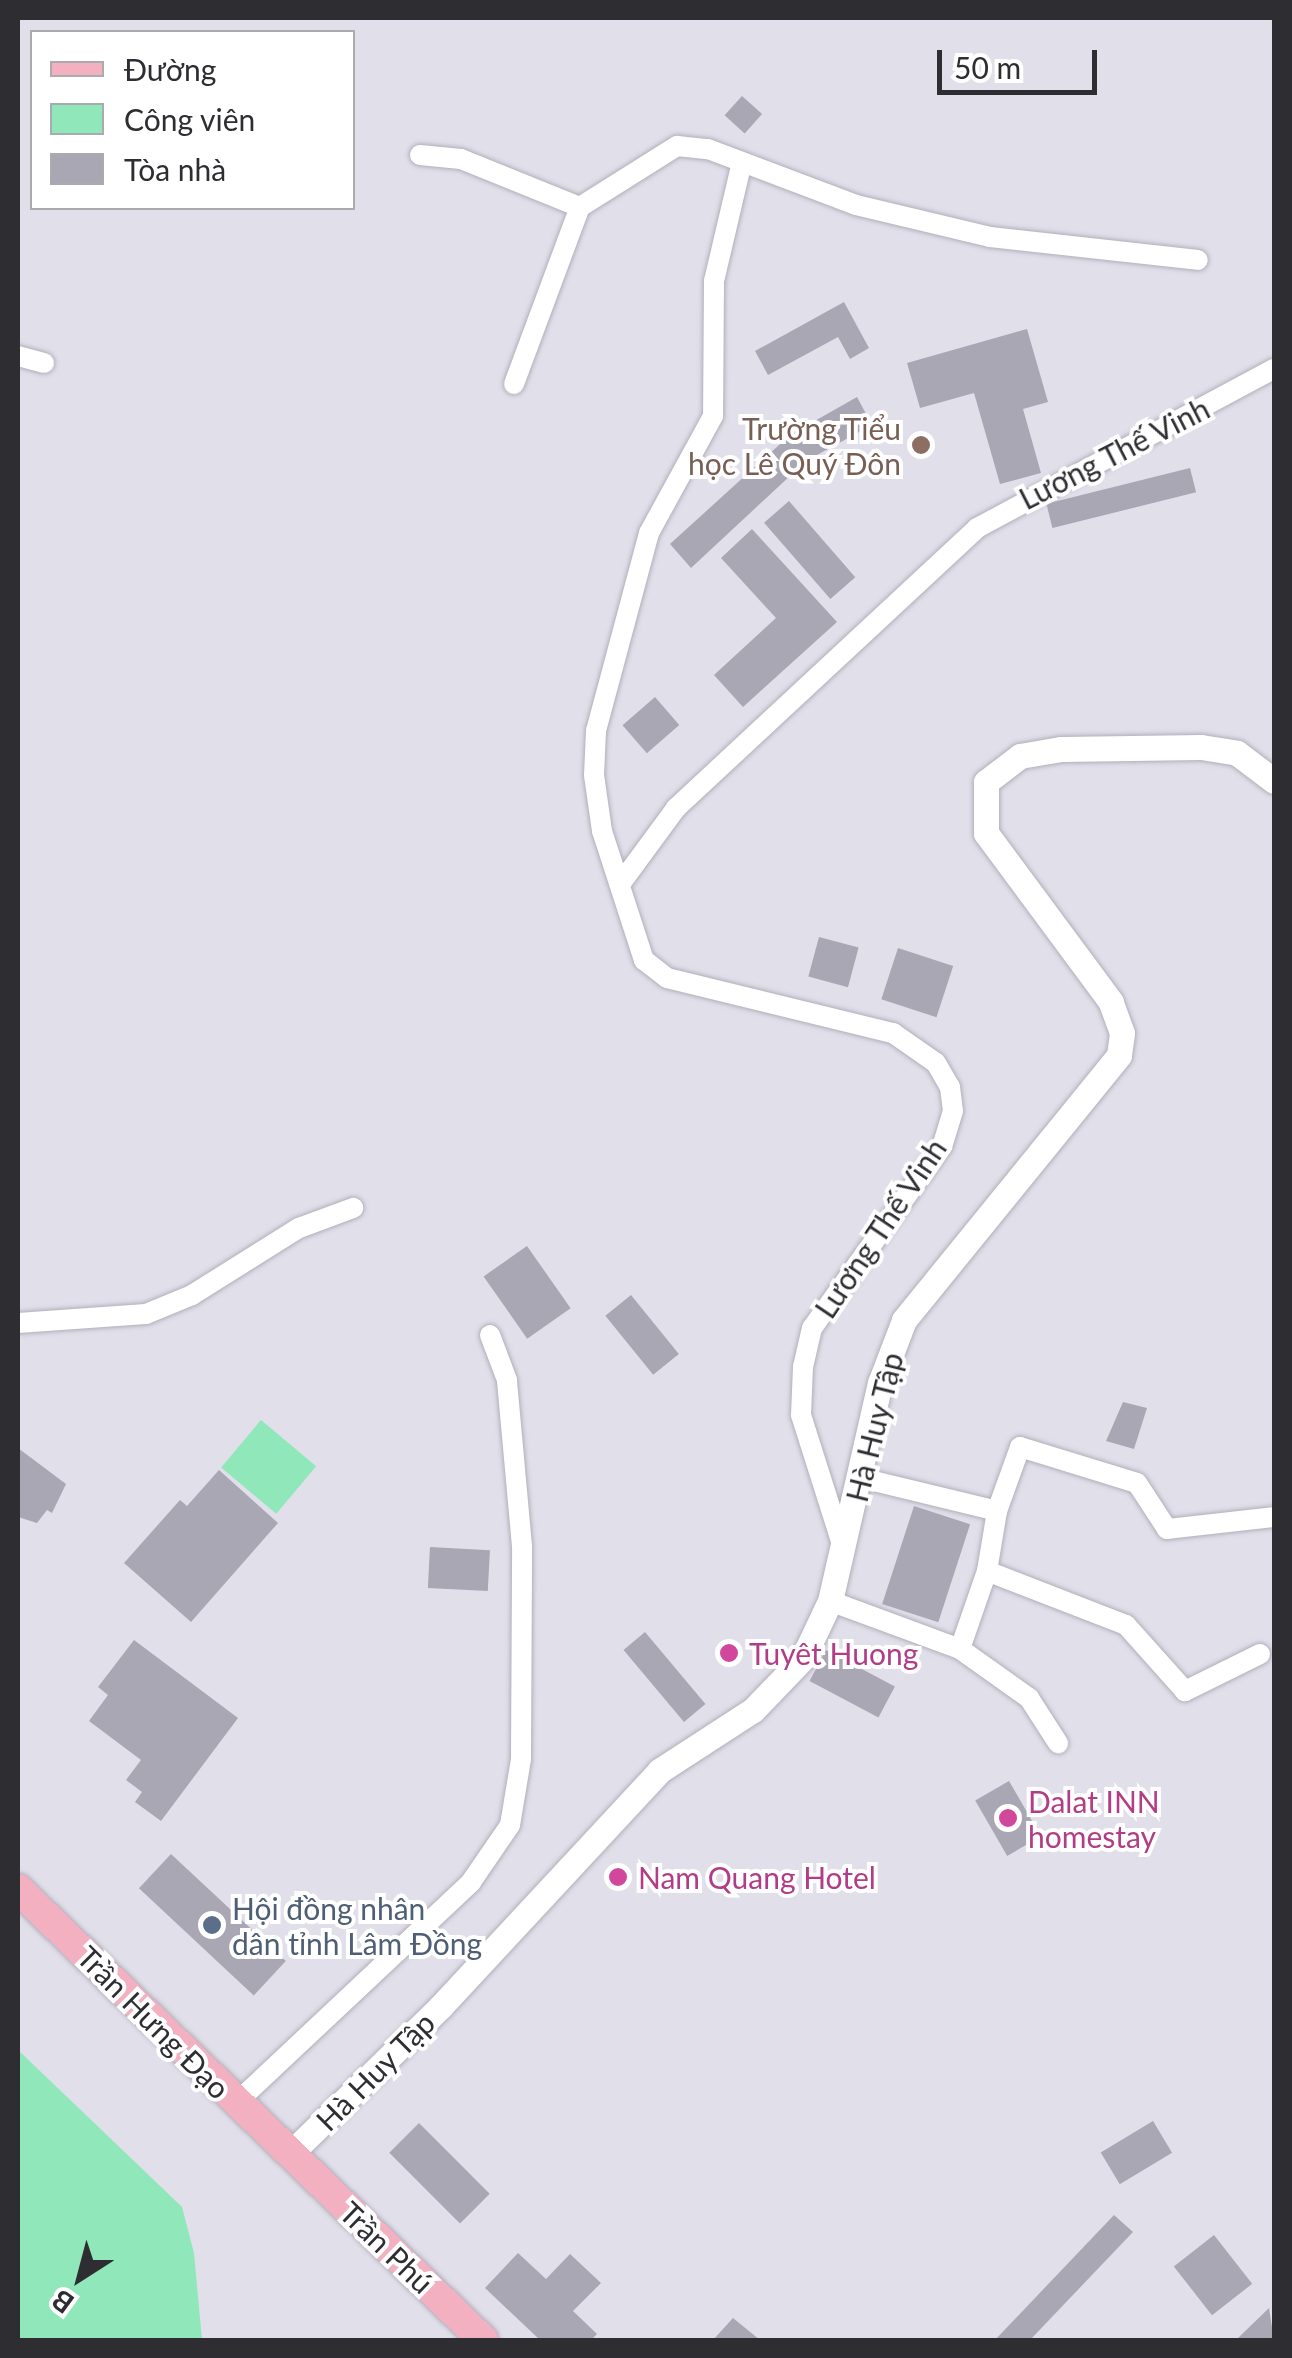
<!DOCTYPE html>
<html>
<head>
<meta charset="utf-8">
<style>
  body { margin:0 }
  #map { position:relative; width:1292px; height:2358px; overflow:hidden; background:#e1dfea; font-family:Lato,sans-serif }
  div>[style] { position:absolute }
  .green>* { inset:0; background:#90e7b9; transform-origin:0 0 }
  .building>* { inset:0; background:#a9a7b3; transform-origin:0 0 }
  .roads { filter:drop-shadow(0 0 2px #b1afba) drop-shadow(0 0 2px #b1afba) }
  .minor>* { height:20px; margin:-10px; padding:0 10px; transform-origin:10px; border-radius:10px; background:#fff }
  .tertiary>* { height:25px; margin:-12.5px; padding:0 12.5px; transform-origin:12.5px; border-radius:12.5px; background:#fff }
  .primary>* { height:30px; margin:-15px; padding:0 15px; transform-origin:15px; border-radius:15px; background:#f2b0c1 }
  .dots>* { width:28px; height:28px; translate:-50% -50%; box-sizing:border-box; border:5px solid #fff; border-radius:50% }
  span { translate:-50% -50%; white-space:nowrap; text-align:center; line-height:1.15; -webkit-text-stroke:8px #fff; paint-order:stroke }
  .education-label { font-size:30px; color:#785e54 }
  .right { translate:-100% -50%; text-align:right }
  .street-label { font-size:30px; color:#2e2e32 }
  .hotel-label { font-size:30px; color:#b23c85 }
  .left { translate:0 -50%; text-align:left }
  .service-label { font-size:30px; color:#4e5e75 }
  .frame { position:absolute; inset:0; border:20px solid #2e2e32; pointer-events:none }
  .legend { position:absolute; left:30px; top:30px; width:325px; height:180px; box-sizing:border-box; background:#fff; border:2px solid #ababad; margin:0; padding:12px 18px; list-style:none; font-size:30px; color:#2e2e32 }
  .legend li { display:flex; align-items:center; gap:20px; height:50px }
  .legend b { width:50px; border:2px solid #ababad }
  .north { position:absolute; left:30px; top:2228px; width:100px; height:100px; -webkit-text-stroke:8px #fff; paint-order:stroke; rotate:216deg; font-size:28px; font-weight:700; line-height:40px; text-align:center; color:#2e2e32 }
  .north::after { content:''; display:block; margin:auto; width:35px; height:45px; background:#2e2e32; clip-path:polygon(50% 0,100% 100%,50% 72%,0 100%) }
  .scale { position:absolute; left:937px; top:50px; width:160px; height:45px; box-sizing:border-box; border:5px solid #2e2e32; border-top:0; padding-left:12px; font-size:30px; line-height:35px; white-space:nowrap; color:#2e2e32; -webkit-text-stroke:8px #fff; paint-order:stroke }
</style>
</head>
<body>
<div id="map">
  <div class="green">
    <i style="left:261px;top:1420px;width:72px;height:62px;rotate:40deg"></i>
    <i style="clip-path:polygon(18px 2050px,182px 2207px,194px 2253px,202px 2340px,18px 2340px)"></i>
  </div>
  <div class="building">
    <i style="left:742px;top:96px;width:27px;height:26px;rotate:42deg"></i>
    <i style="clip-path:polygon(844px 302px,869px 348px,850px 359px,838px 337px,768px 375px,755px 351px)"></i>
    <i style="clip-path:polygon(1027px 329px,1048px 402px,1023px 409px,1041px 473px,1000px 484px,974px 393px,920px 408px,907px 363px)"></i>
    <i style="clip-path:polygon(857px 397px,872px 425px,806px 461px,691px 568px,670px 544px,790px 435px)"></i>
    <i style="left:1190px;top:468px;width:25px;height:148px;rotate:76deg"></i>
    <i style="left:789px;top:501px;width:101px;height:33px;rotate:49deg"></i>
    <i style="clip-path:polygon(752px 529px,837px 622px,743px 707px,714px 675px,776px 618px,721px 558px)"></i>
    <i style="left:655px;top:697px;width:37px;height:43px;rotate:49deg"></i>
    <i style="left:819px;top:937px;width:41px;height:41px;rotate:15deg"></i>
    <i style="left:898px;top:948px;width:58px;height:54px;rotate:18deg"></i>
    <i style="left:527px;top:1246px;width:76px;height:53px;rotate:55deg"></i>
    <i style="left:631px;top:1295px;width:76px;height:33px;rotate:51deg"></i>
    <i style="clip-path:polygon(1123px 1402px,1147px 1408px,1134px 1449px,1106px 1441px)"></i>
    <i style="clip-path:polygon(18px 1448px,66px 1484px,52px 1513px,47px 1510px,37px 1523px,18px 1517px)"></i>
    <i style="clip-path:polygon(219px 1470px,278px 1523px,191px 1622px,124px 1563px,180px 1500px,187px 1506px)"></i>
    <i style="left:914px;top:1506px;width:59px;height:103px;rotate:18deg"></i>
    <i style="left:430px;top:1547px;width:60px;height:41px;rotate:3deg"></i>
    <i style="left:645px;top:1632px;width:94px;height:28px;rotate:50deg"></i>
    <i style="clip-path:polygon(134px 1640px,238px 1718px,161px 1821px,135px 1802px,142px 1792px,126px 1780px,141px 1760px,89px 1721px,108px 1695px,98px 1687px)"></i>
    <i style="left:826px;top:1650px;width:78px;height:35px;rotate:28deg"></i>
    <i style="left:1009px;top:1781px;width:64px;height:39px;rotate:60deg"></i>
    <i style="left:171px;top:1854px;width:157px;height:47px;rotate:43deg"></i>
    <i style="left:1153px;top:2121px;width:37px;height:61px;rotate:59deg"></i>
    <i style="left:419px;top:2123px;width:100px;height:42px;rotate:45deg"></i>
    <i style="clip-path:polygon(1114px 2215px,1133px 2232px,1030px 2340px,995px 2340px)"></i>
    <i style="left:1214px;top:2235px;width:62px;height:51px;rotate:52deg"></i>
    <i style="clip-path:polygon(518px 2253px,546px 2279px,570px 2254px,601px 2283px,573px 2311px,597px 2334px,591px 2340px,540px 2340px,485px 2288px)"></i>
    <i style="clip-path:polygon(1269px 2308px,1274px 2340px,1236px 2340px)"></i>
    <i style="clip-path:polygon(733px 2318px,760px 2340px,713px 2340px)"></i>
  </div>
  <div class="roads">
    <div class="minor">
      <i style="left:420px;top:155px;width:41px;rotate:5.6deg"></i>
      <i style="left:461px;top:159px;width:128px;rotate:22deg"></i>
      <i style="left:741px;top:166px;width:118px;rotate:103.2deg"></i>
      <i style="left:714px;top:281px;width:135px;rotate:90.4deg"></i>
      <i style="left:713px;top:416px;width:133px;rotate:118.7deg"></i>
      <i style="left:649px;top:533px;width:205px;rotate:105deg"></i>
      <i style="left:596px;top:731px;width:44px;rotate:92.6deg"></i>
      <i style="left:594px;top:775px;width:57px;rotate:81.9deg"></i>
      <i style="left:602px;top:831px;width:136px;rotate:72deg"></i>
      <i style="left:644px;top:960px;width:29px;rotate:38deg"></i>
      <i style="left:667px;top:978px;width:233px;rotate:13.7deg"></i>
      <i style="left:893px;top:1033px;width:52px;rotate:34.9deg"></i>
      <i style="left:936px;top:1063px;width:28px;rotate:60deg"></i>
      <i style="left:950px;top:1087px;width:24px;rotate:83deg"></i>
      <i style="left:953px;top:1111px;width:37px;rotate:107deg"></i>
      <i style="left:942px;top:1146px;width:224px;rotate:125.5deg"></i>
      <i style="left:812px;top:1328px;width:39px;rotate:103deg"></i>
      <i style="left:803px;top:1366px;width:49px;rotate:92.3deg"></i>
      <i style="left:801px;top:1415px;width:135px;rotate:72.4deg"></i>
      <i style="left:18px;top:356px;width:27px;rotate:15deg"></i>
      <i style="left:514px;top:384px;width:189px;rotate:-69.6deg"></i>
      <i style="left:580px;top:207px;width:115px;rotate:-32.2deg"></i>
      <i style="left:677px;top:146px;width:31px;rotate:6deg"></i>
      <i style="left:708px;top:149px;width:158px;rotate:20.7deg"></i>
      <i style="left:856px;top:205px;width:138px;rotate:13.4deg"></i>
      <i style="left:990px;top:237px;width:209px;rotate:6.3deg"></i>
      <i style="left:621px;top:883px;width:93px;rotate:-53.7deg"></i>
      <i style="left:676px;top:808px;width:411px;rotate:-42.9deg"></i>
      <i style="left:977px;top:528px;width:337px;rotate:-28.2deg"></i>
      <i style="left:18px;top:1323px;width:128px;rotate:-4deg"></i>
      <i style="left:146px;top:1314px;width:50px;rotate:-22.4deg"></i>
      <i style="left:192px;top:1295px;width:126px;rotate:-32.1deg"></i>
      <i style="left:299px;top:1228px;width:58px;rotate:-20.3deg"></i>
      <i style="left:861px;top:1478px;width:140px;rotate:13.6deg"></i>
      <i style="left:830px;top:1601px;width:139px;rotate:20.3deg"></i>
      <i style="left:960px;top:1649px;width:85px;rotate:35.4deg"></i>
      <i style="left:1029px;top:1698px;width:54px;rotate:57.2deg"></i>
      <i style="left:960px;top:1649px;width:83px;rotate:-70.9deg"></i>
      <i style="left:1260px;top:1654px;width:84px;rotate:153.7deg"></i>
      <i style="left:1185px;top:1691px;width:89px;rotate:-131.8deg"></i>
      <i style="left:1126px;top:1625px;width:149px;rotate:-158.8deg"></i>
      <i style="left:987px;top:1571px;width:61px;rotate:-80.5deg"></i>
      <i style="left:997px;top:1511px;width:68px;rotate:-70.2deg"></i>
      <i style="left:1020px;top:1447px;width:122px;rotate:17.1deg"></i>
      <i style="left:1137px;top:1483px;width:55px;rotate:56.9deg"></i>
      <i style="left:1167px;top:1529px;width:108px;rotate:-6.4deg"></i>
      <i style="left:236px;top:2103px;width:323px;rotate:-43.2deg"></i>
      <i style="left:471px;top:1882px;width:69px;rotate:-55.6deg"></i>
      <i style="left:510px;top:1825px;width:67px;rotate:-80.5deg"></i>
      <i style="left:521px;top:1759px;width:213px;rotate:-89.7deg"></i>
      <i style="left:522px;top:1546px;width:167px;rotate:-95.2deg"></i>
      <i style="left:507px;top:1380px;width:48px;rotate:-110.7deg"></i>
    </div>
    <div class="tertiary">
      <i style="left:290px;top:2154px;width:211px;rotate:-44.4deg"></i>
      <i style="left:441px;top:2006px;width:321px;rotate:-47.1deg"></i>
      <i style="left:659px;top:1771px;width:112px;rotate:-33deg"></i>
      <i style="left:753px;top:1710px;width:72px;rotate:-46.1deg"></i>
      <i style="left:803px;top:1658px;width:63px;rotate:-64.7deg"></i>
      <i style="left:830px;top:1601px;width:224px;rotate:-77.1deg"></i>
      <i style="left:880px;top:1383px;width:67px;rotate:-69.1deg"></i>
      <i style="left:904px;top:1320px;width:341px;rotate:-50.9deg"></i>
      <i style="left:1119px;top:1055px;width:22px;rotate:-82deg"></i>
      <i style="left:1122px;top:1033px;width:33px;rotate:-110deg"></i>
      <i style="left:1111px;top:1002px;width:210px;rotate:-126.5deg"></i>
      <i style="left:986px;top:833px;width:51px;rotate:-90deg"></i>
      <i style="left:986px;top:782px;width:43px;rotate:-37.4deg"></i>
      <i style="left:1020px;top:756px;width:42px;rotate:-9.7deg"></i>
      <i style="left:1061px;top:749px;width:140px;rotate:-0.8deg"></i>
      <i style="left:1201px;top:747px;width:36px;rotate:9deg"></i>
      <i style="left:1237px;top:753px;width:46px;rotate:37.1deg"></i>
    </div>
    <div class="primary">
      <i style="left:18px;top:1889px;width:648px;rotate:44.12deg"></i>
    </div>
  </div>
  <div class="dots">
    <i style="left:921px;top:445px;background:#8d6e63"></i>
    <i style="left:729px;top:1653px;background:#d1479c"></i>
    <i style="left:1008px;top:1818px;background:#d1479c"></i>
    <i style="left:618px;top:1877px;background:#d1479c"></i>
    <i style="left:212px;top:1925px;background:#5c6f8a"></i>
  </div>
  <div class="education-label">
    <span class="right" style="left:901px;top:445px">Trường Tiểu<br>học Lê Quý Đôn</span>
  </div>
  <div class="street-label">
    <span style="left:1114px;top:453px;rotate:-27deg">Lương Thế Vinh</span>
    <span style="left:880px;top:1228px;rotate:-56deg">Lương Thế Vinh</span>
    <span style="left:874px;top:1427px;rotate:-76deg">Hà Huy Tập</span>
    <span style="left:154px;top:2022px;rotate:45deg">Trần Hưng Đạo</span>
    <span style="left:375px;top:2071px;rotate:-45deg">Hà Huy Tập</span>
    <span style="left:387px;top:2247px;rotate:44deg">Trần Phú</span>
  </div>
  <div class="hotel-label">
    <span class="left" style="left:749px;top:1653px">Tuyêt Huong</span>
    <span class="left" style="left:1028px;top:1818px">Dalat INN<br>homestay</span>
    <span class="left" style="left:638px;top:1877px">Nam Quang Hotel</span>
  </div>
  <div class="service-label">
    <span class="left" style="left:232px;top:1925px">Hội đồng nhân<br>dân tỉnh Lâm Đồng</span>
  </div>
  <div class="frame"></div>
  <ul class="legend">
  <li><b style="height:12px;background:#f2b0c1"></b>Đường</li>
  <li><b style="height:28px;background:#90e7b9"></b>Công viên</li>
  <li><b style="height:28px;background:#a9a7b3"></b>Tòa nhà</li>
  </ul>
  <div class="north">B</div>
  <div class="scale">50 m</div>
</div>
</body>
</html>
